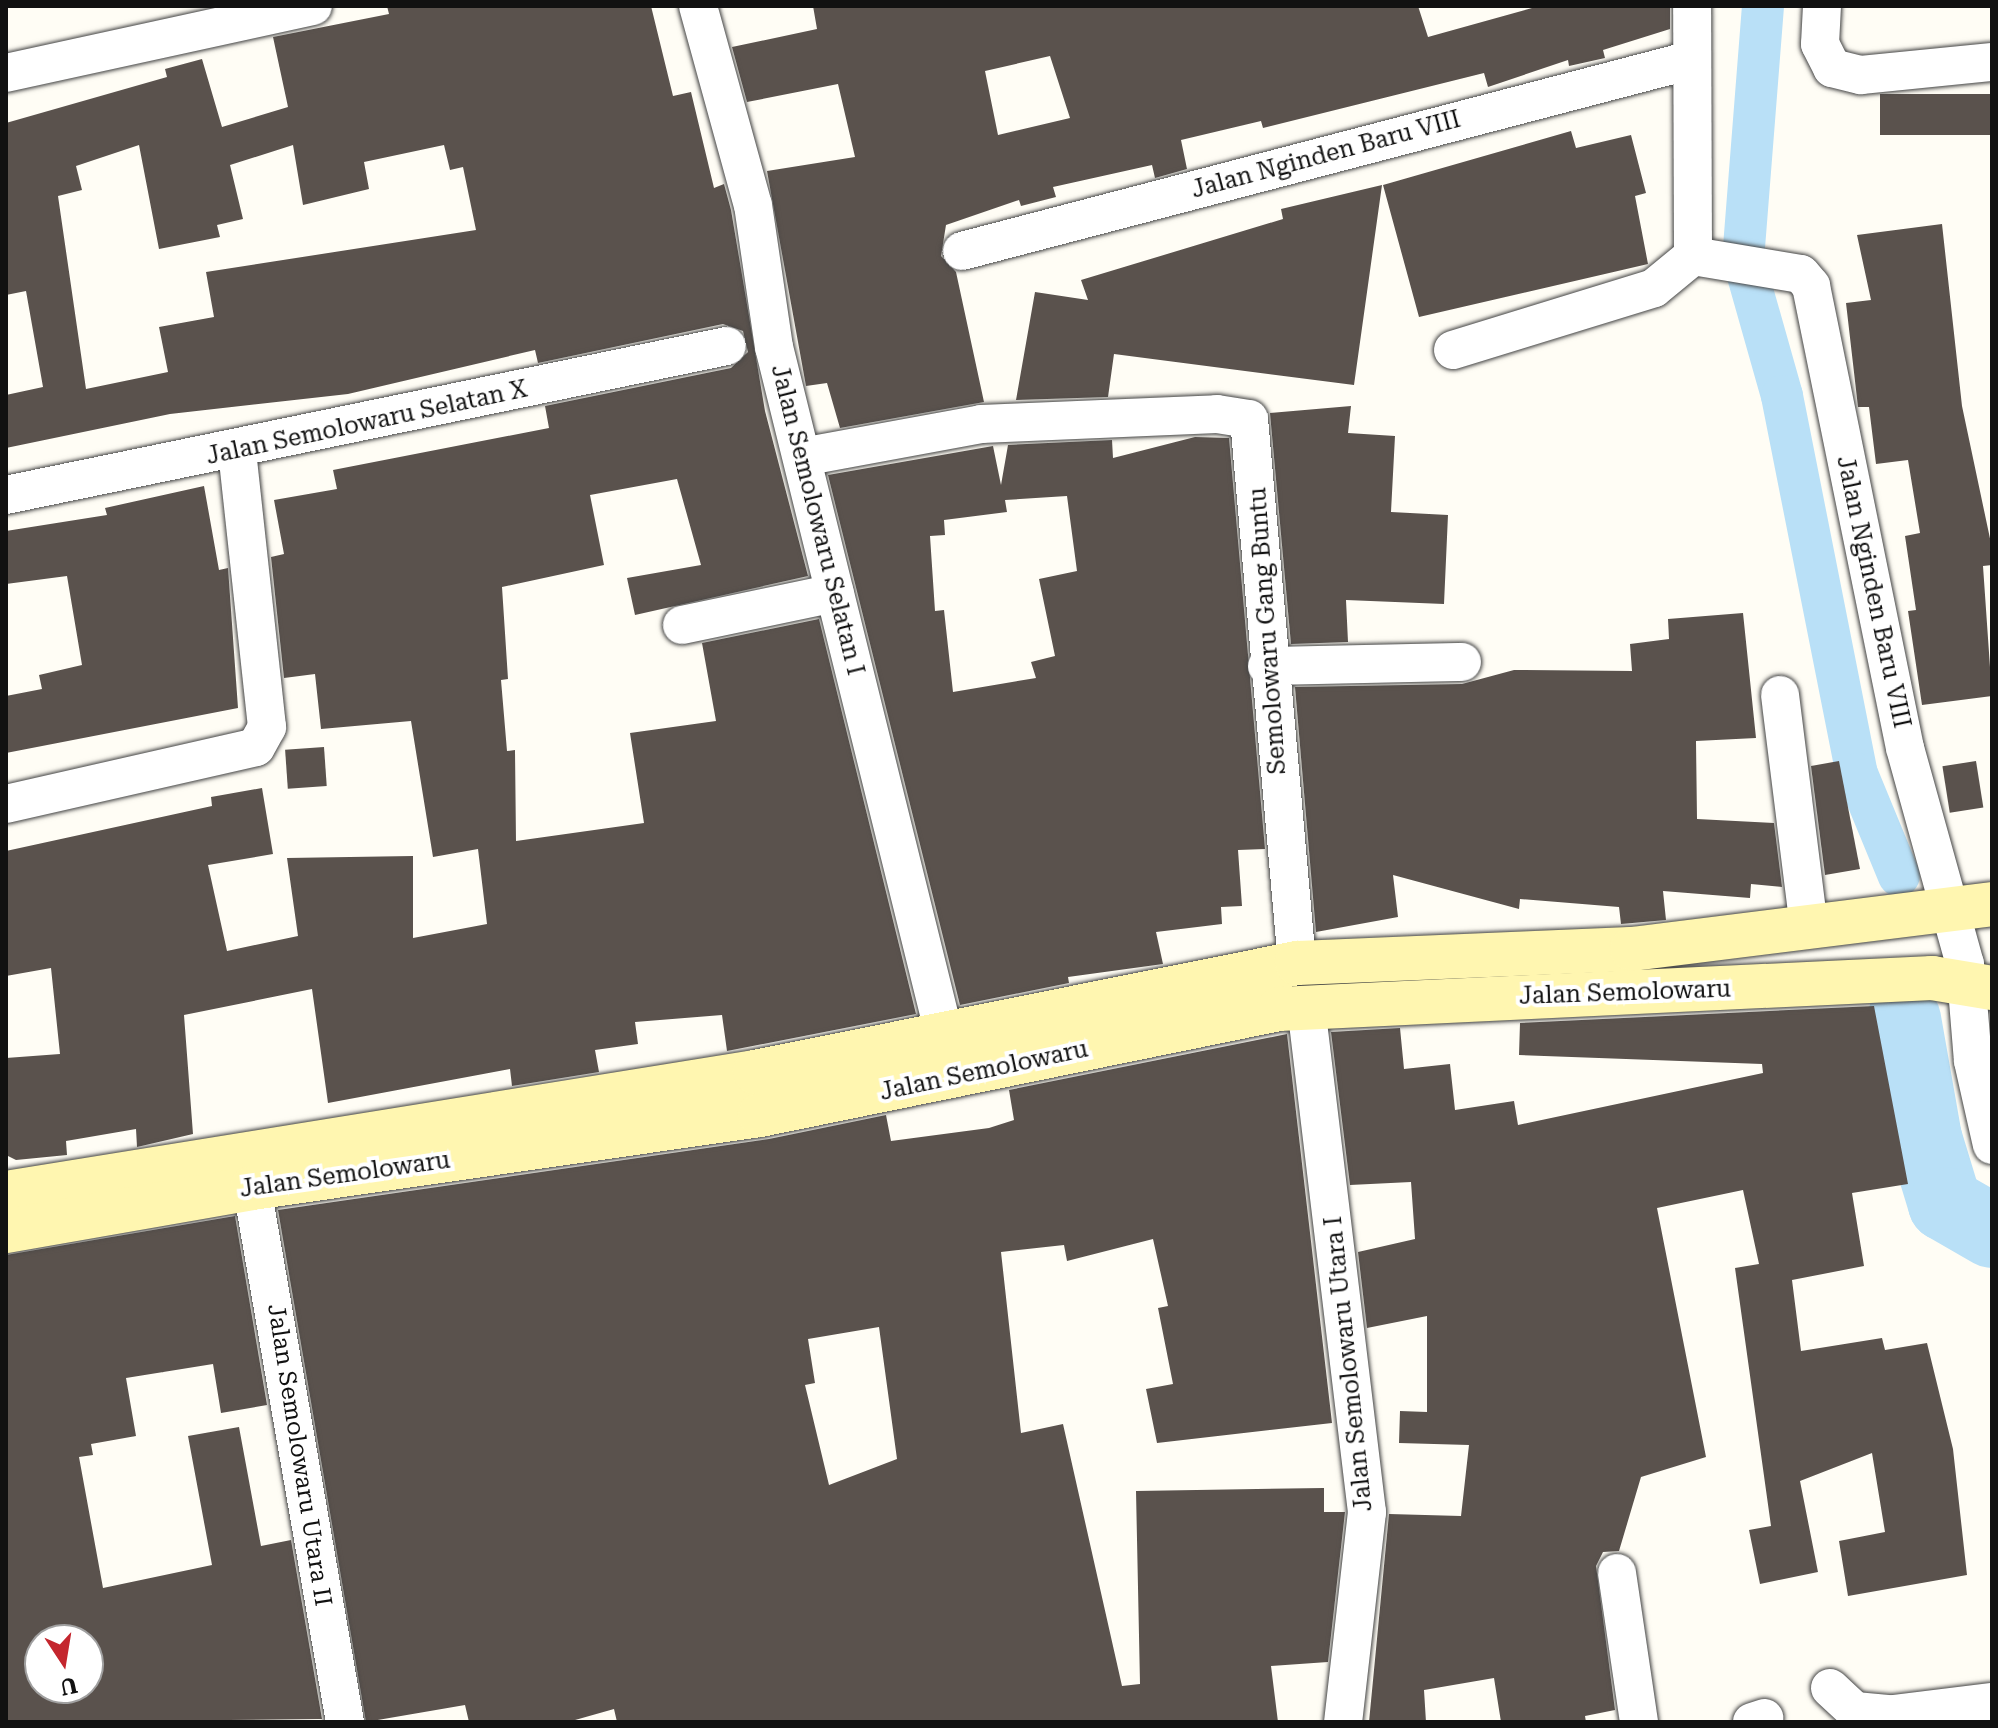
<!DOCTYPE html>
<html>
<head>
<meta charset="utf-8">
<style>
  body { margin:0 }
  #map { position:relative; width:1998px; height:1728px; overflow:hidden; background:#fffdf5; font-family:"Roboto Serif",serif }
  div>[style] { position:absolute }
  .canal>* { height:42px; margin:-21px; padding:0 21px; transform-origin:21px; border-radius:21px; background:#b9e0f7 }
  .river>* { height:74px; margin:-37px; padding:0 37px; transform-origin:37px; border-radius:37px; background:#b9e0f7 }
  .building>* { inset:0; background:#5a524d; transform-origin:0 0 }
  .roads { filter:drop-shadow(0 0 2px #444) drop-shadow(0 0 2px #444) }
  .street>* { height:38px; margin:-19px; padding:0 19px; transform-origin:19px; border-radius:19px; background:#fff }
  .secondary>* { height:44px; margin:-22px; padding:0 22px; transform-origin:22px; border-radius:22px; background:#fff6b0 }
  span { translate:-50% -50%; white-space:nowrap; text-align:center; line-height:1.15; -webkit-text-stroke:8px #fff; paint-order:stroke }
  .street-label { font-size:24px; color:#111 }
  .frame { position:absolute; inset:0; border:8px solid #111; pointer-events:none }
  .north { position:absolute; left:24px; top:1624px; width:80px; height:80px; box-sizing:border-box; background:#fff; border:2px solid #a0a0a0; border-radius:50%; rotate:168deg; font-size:22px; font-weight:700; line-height:32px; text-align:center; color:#111 }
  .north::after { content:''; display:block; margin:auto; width:28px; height:36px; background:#c4262e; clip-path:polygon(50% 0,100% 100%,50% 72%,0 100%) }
</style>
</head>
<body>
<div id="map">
  <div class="canal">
    <i style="left:1763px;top:6px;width:253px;rotate:94.5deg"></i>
    <i style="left:1743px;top:258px;width:143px;rotate:74.2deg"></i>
    <i style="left:1782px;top:396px;width:385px;rotate:78.8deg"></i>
    <i style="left:1857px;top:774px;width:110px;rotate:67.6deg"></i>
  </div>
  <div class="river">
    <i style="left:1904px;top:1019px;width:121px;rotate:80deg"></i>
    <i style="left:1925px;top:1138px;width:69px;rotate:73.1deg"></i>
    <i style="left:1945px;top:1204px;width:54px;rotate:29.9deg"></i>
  </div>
  <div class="building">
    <i style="clip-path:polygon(evenodd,387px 6px,651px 6px,673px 96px,691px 92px,714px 188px,724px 184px,731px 210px,765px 411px,808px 576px,635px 615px,627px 578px,701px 565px,677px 479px,590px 495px,604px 565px,502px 587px,508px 679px,501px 680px,507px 751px,515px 750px,516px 841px,644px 823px,630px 733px,716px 721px,702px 643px,819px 619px,916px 1014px,727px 1051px,722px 1015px,635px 1022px,638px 1044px,595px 1050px,599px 1072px,512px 1086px,510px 1069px,328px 1103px,312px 989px,184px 1015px,193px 1134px,137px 1147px,136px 1129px,66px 1141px,67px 1155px,16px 1160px,6px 1155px,6px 1058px,60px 1054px,51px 968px,6px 976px,6px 851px,212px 806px,211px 797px,262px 788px,273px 854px,208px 865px,227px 951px,298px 936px,287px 858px,413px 856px,413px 938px,487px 924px,478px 849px,433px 857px,411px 721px,321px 729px,315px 674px,284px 678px,271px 557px,284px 554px,274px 500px,337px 489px,333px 470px,549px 428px,545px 406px,731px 368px,748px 352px,743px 331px,723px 324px,538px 363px,535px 350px,348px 394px,170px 414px,6px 448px,6px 395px,43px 387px,26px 291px,6px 295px,6px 123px,167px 77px,165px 69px,202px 59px,222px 127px,288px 107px,273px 37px,389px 14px,387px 6px,139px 145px,159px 249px,220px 237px,217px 225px,243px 219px,230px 165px,293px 145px,303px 205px,369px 189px,364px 162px,444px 145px,450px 170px,463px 167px,476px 230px,206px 272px,214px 317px,159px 327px,168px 372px,86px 389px,58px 196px,82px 190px,76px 166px,139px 145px)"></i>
    <i style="clip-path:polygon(evenodd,813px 6px,1418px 6px,1428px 37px,1539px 6px,1670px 6px,1670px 29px,1603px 50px,1605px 58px,1569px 66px,1568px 60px,1488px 87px,1484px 73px,1263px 128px,1261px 121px,1181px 140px,1187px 169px,1155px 178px,1152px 165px,1053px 187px,1056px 197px,1021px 206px,1019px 200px,946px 225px,941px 256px,956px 272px,984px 402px,840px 428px,827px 383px,806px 386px,767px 171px,855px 157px,838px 84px,747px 102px,732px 47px,817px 29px,813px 6px,1050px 56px,1070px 118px,998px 135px,985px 71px,1050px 56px)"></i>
    <i style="left:1992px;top:94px;width:41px;height:112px;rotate:90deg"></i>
    <i style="clip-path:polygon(1571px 131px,1576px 148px,1631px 135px,1646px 193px,1635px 196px,1648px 264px,1419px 317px,1383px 185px)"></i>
    <i style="clip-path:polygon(1382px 185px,1354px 385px,1114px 354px,1108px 397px,1016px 400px,1035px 292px,1088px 300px,1081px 280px,1283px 219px,1281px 209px)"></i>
    <i style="clip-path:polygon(1942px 224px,1962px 406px,1992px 548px,1992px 565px,1983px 566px,1992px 696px,1922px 705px,1908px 611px,1916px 610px,1905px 536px,1920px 533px,1908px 460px,1876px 464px,1869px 407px,1858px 407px,1846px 303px,1871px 300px,1857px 235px)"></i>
    <i style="clip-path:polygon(1351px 406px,1348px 433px,1395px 436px,1391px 512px,1448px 515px,1444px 604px,1346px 600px,1348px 642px,1291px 644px,1270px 413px)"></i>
    <i style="clip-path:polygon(evenodd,1195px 437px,1229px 438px,1265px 849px,1238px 850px,1242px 906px,1221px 907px,1222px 924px,1156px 932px,1163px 964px,1068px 977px,1069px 983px,960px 1005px,828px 475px,993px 446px,1001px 485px,1008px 445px,1112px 440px,1113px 458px,1195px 437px,1067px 496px,1077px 571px,1039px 579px,1055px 656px,1031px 662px,1036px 678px,953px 692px,944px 610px,935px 611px,930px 536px,945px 535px,944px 520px,1007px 512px,1005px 500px,1067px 496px)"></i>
    <i style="clip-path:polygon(204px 486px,219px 570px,228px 568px,238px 708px,6px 753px,6px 696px,42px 689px,39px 675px,82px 665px,67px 576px,6px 584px,6px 531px,107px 515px,105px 508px)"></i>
    <i style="clip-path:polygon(1743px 613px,1756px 738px,1696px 741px,1697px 819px,1774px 823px,1782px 887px,1751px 884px,1750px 898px,1663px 891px,1666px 920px,1621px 924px,1619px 907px,1520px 899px,1519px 909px,1393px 875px,1398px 917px,1316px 932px,1295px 687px,1462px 684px,1514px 670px,1632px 671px,1630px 644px,1669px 639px,1668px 619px)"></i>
    <i style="left:324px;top:747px;width:39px;height:39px;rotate:86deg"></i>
    <i style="clip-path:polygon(1839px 761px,1860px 869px,1825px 875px,1811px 766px)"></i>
    <i style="left:1976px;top:761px;width:47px;height:34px;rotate:81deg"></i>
    <i style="clip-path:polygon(1874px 1006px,1908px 1184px,1852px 1193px,1864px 1266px,1792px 1280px,1801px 1351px,1882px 1338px,1885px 1350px,1927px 1343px,1953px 1449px,1967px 1575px,1848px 1596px,1839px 1541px,1885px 1532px,1872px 1453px,1800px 1481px,1818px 1572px,1760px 1584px,1749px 1530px,1771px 1526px,1735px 1268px,1759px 1264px,1743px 1190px,1657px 1208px,1706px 1457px,1641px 1477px,1619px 1551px,1603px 1552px,1596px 1566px,1615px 1710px,1585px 1716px,1586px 1722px,1501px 1722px,1494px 1678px,1424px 1690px,1426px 1722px,1369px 1722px,1389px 1514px,1461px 1516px,1469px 1445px,1399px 1443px,1400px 1411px,1427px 1412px,1427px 1316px,1367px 1328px,1358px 1252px,1415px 1239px,1411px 1182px,1350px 1185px,1331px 1032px,1400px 1028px,1404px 1069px,1450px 1064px,1455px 1110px,1514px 1101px,1518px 1125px,1763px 1073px,1762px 1064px,1519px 1055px,1520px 1023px)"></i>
    <i style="clip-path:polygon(evenodd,1287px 1034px,1332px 1423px,1157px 1443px,1146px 1389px,1173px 1384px,1158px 1308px,1168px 1306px,1153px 1239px,1067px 1261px,1064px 1245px,1001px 1252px,1021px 1433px,1063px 1424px,1122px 1686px,1140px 1684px,1136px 1491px,1324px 1488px,1324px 1512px,1345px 1512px,1328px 1662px,1271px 1666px,1278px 1722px,617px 1722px,614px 1709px,568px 1722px,469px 1722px,465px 1705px,366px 1722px,278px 1210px,769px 1139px,886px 1115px,891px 1141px,989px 1128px,1014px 1120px,1009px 1090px,1287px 1034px,879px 1327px,897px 1459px,829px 1485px,805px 1385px,815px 1383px,808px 1339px,879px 1327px)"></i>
    <i style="clip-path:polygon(evenodd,235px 1216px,267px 1405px,221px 1413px,213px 1364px,126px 1378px,136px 1436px,91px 1444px,93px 1455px,79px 1457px,103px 1588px,212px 1565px,188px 1436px,239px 1427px,261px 1546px,291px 1540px,322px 1719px,6px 1722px,6px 1255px,235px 1216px,40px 1640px,88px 1640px,88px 1688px,40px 1688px,40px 1640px)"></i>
  </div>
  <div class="roads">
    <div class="street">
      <i style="left:698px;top:6px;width:206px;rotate:74.6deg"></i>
      <i style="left:753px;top:205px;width:144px;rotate:81.6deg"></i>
      <i style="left:774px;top:347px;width:708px;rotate:76.1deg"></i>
      <i style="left:1822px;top:6px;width:38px;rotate:93deg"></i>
      <i style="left:1820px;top:44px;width:27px;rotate:63deg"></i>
      <i style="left:1832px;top:68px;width:30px;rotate:14deg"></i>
      <i style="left:1861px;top:75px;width:132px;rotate:-5.7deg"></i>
      <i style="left:6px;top:73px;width:314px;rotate:-12.3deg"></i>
      <i style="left:962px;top:251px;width:754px;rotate:-14.68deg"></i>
      <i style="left:1693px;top:256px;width:109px;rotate:9.5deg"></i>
      <i style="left:1801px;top:274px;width:16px;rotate:50deg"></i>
      <i style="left:1811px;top:286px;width:471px;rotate:78.5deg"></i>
      <i style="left:1905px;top:748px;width:224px;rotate:74.5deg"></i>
      <i style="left:1965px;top:964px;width:97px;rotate:85.3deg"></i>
      <i style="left:1973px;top:1061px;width:86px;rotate:77.3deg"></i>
      <i style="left:1453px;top:350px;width:210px;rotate:-17.1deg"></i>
      <i style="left:1654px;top:288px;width:50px;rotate:-39.4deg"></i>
      <i style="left:1693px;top:256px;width:250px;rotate:-90.2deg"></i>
      <i style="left:802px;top:457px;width:182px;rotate:-10.4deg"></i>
      <i style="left:981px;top:424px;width:236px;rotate:-2.4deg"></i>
      <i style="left:1217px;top:414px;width:32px;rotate:9deg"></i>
      <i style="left:1249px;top:419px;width:546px;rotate:84.96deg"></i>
      <i style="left:6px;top:495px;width:736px;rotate:-11.68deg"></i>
      <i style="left:682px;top:625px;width:156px;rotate:-11.8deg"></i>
      <i style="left:1267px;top:666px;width:195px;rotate:-1.2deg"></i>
      <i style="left:1780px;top:695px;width:235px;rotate:82.9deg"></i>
      <i style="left:6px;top:804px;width:256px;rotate:-12.8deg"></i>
      <i style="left:256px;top:747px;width:23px;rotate:-61deg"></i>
      <i style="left:267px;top:727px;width:277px;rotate:-96.2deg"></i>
      <i style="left:1306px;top:1006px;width:510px;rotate:83.13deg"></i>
      <i style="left:1367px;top:1512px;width:211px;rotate:96.5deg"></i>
      <i style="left:252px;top:1188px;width:542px;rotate:80.12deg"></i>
      <i style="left:1617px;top:1573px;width:151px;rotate:81.6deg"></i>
      <i style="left:1830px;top:1688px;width:34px;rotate:43deg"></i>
      <i style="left:1855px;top:1711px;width:38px;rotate:5deg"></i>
      <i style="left:1893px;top:1714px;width:100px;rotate:-6.9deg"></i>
      <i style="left:1752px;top:1722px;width:13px;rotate:-18deg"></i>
    </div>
    <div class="secondary">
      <i style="left:6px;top:1193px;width:759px;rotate:-9.18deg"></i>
      <i style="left:755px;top:1072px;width:553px;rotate:-11.37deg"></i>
      <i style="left:1297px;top:963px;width:335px;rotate:-2.4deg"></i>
      <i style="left:1632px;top:949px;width:363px;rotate:-7.1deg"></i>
      <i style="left:6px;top:1231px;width:250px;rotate:-9.9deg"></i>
      <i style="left:252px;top:1188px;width:513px;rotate:-8.18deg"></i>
      <i style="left:760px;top:1115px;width:530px;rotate:-11.54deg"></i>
      <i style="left:1279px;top:1009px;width:654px;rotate:-2.72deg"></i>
      <i style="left:1932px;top:978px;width:61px;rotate:9.5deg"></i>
    </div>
  </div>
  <div class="street-label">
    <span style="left:1326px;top:155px;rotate:-15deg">Jalan Nginden Baru VIII</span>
    <span style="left:367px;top:423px;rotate:-12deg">Jalan Semolowaru Selatan X</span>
    <span style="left:817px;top:520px;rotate:76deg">Jalan Semolowaru Selatan I</span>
    <span style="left:1873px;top:592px;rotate:78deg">Jalan Nginden Baru VIII</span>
    <span style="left:1268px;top:631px;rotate:-94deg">Semolowaru Gang Buntu</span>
    <span style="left:1625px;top:993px;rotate:-2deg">Jalan Semolowaru</span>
    <span style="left:984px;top:1071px;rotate:-12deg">Jalan Semolowaru</span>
    <span style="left:345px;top:1175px;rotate:-8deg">Jalan Semolowaru</span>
    <span style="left:1349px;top:1364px;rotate:-96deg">Jalan Semolowaru Utara I</span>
    <span style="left:299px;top:1455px;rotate:81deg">Jalan Semolowaru Utara II</span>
  </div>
  <div class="frame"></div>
  <div class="north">U</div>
</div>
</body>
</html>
